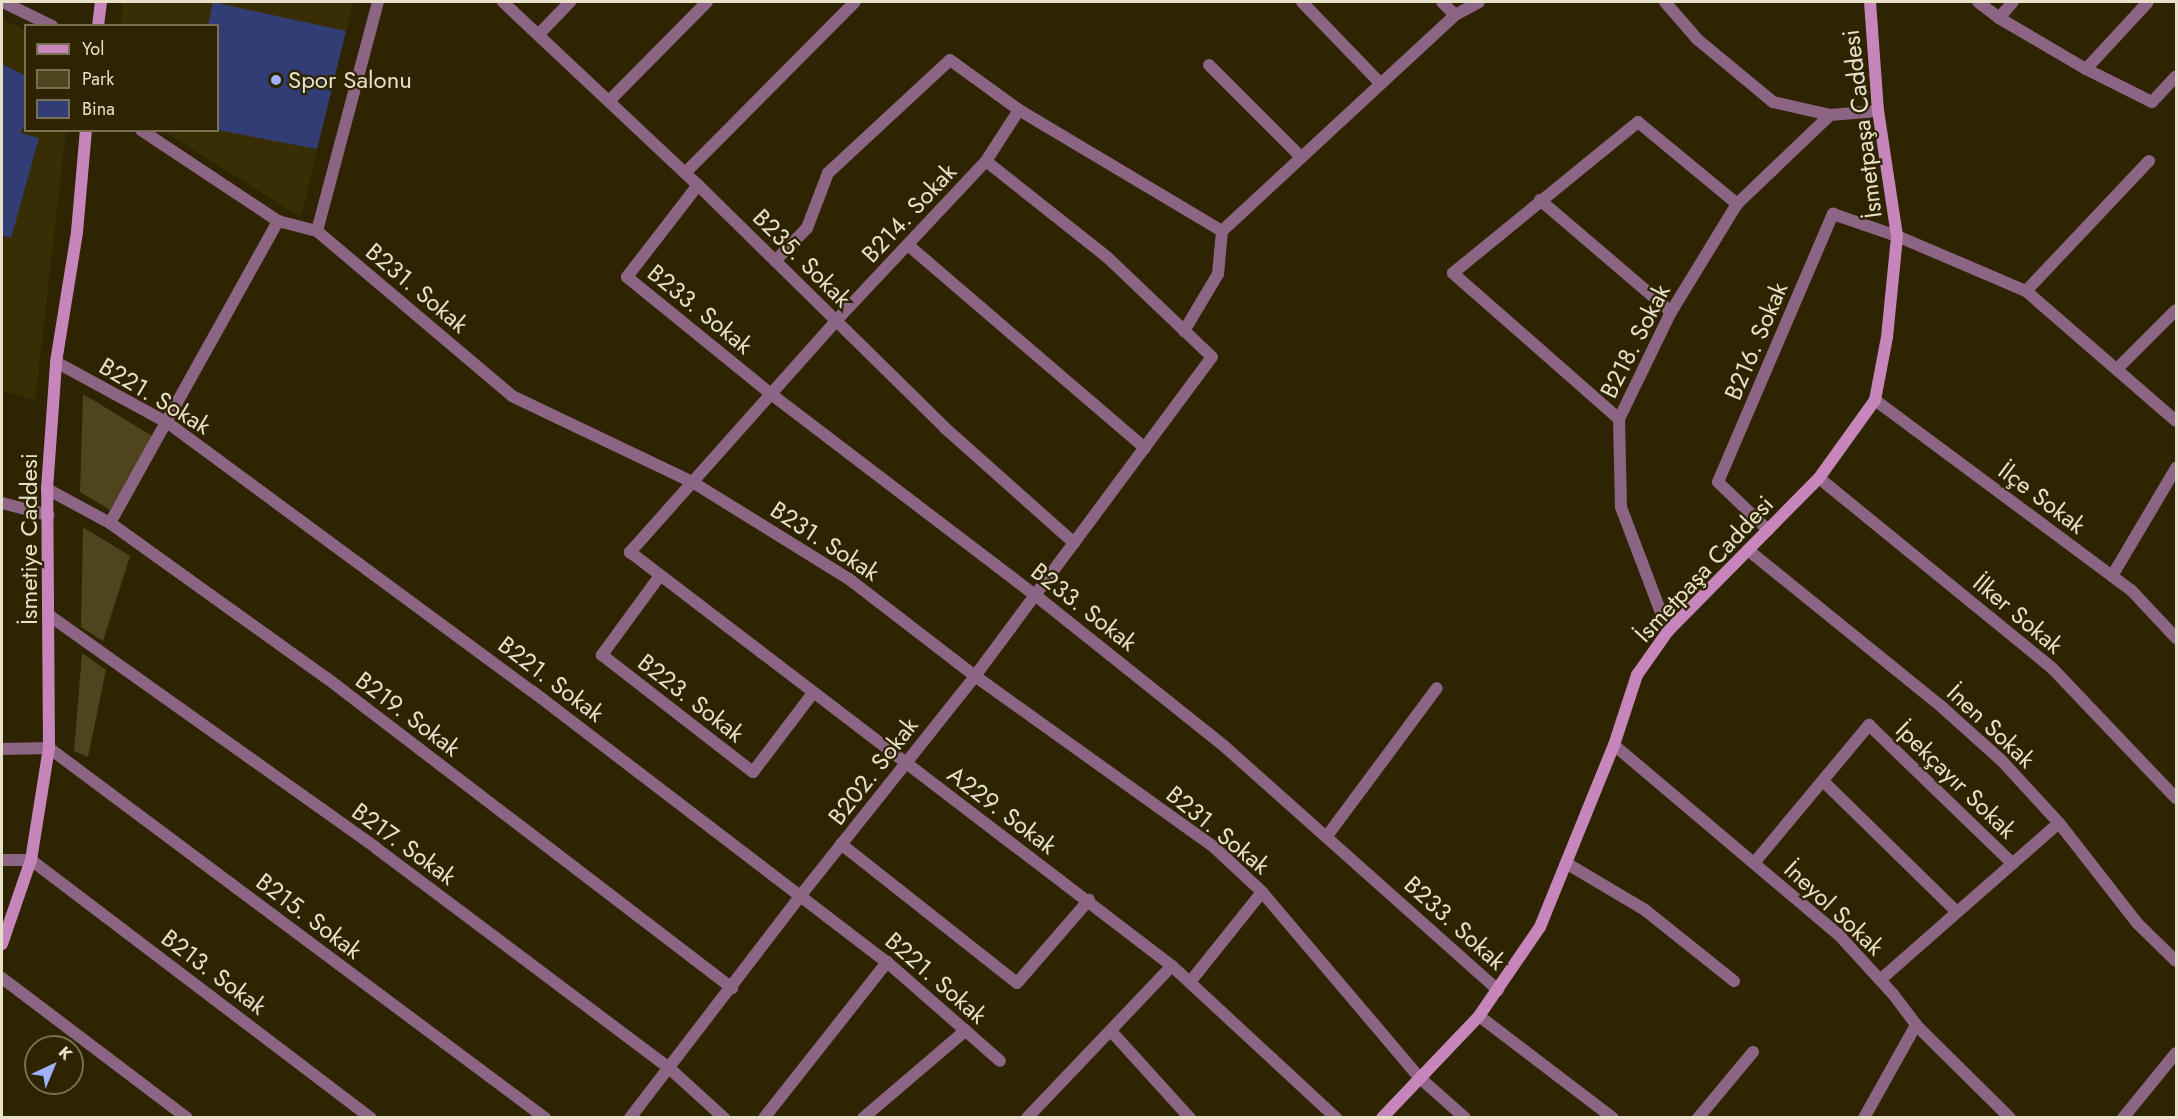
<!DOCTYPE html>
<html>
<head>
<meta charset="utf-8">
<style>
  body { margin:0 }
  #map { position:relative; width:2178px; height:1119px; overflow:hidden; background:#2e2402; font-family:Jost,sans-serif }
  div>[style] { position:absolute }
  .built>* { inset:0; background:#392e03 }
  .green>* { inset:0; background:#4f441e }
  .building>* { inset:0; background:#333d75 }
  .street>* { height:12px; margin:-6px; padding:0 6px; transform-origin:6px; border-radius:6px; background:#8c6484 }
  .secondary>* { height:12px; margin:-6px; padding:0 6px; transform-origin:6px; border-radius:6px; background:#c786bb }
  .dots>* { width:16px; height:16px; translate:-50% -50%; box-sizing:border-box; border:3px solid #2e2402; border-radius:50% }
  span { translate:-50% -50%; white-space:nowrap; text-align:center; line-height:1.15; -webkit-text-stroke:4.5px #2e2402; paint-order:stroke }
  .poi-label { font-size:24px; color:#e7e1c9 }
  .left { translate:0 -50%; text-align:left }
  .street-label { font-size:24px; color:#e7e1c9 }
  .frame { position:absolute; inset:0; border:3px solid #e7e1c9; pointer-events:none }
  .legend { position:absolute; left:24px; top:24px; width:195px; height:108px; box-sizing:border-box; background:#2e2402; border:2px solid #787052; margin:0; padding:8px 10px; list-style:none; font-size:18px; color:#e7e1c9 }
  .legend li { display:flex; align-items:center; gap:12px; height:30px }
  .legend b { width:30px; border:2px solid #787052 }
  .north { position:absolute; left:24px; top:1035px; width:60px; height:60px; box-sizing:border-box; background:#2e2402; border:2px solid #787052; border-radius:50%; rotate:44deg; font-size:16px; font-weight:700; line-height:24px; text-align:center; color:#e7e1c9 }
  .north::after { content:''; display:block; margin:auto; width:21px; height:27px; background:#a1b2fd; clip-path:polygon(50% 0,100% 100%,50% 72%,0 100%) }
</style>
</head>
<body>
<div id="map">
  <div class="built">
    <i style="clip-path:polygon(123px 2px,353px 2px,301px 217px,163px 131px,218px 130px,218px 26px,120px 26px)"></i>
    <i style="clip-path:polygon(2px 19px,25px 30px,26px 130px,66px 131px,35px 401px,2px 390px)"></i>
  </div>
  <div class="green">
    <i style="clip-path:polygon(83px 394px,154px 437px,110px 510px,80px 492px)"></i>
    <i style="clip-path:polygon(83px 527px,130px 556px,103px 641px,81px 627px)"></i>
    <i style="clip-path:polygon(82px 653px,106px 670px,88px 757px,74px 751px)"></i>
  </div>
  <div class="building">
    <i style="clip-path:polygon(213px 2px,346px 31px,317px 149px,218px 130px,218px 26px,208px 26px)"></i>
    <i style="clip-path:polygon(2px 64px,26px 76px,26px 120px,21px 133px,39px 138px,11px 238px,2px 235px)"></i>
  </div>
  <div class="street">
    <i style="left:3px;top:2px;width:55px;rotate:26.1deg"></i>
    <i style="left:503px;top:2px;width:267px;rotate:43.2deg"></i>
    <i style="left:698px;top:185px;width:346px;rotate:44.5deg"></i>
    <i style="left:945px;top:428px;width:173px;rotate:41.7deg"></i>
    <i style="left:1302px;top:2px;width:112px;rotate:46.1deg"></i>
    <i style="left:1442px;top:2px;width:18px;rotate:45deg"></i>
    <i style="left:1665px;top:2px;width:49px;rotate:49.1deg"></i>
    <i style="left:1697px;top:39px;width:99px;rotate:39.7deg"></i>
    <i style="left:1773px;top:102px;width:58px;rotate:12.8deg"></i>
    <i style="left:1830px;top:115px;width:48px;rotate:-4.8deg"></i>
    <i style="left:1978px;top:2px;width:26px;rotate:37deg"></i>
    <i style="left:1999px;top:18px;width:101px;rotate:30.4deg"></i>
    <i style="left:2086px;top:69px;width:74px;rotate:26.6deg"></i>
    <i style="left:2152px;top:102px;width:35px;rotate:-47deg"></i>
    <i style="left:1999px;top:18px;width:21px;rotate:-49deg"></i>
    <i style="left:539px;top:34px;width:45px;rotate:-45.9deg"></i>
    <i style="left:1209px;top:65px;width:130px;rotate:45deg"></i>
    <i style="left:2086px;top:69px;width:91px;rotate:-47.2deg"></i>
    <i style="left:609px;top:101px;width:139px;rotate:-45.3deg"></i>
    <i style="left:1019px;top:110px;width:61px;rotate:122.9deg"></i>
    <i style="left:986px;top:161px;width:219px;rotate:133.2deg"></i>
    <i style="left:836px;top:321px;width:310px;rotate:131.7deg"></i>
    <i style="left:630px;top:552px;width:682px;rotate:37.37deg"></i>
    <i style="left:1172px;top:966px;width:224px;rotate:42.8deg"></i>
    <i style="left:141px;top:130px;width:164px;rotate:33.6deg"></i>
    <i style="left:278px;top:221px;width:40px;rotate:14.4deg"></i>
    <i style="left:317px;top:231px;width:255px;rotate:40.2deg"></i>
    <i style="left:512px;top:396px;width:202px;rotate:25.5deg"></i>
    <i style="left:694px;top:483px;width:182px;rotate:31.8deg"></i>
    <i style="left:849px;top:579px;width:159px;rotate:37.6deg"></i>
    <i style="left:975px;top:676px;width:295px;rotate:35.6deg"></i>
    <i style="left:1215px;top:848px;width:64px;rotate:43.1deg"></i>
    <i style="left:1262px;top:892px;width:244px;rotate:49.7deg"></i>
    <i style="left:1420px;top:1078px;width:60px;rotate:41.6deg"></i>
    <i style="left:685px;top:173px;width:241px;rotate:-45.2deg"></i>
    <i style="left:698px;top:185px;width:116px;rotate:127.7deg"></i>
    <i style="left:627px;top:277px;width:186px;rotate:39.1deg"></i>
    <i style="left:771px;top:394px;width:332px;rotate:37.3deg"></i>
    <i style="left:1035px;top:595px;width:242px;rotate:38.6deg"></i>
    <i style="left:1224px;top:746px;width:367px;rotate:41.7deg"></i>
    <i style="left:1540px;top:200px;width:172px;rotate:40.5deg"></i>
    <i style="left:317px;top:231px;width:237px;rotate:-75.1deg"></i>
    <i style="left:1222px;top:231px;width:318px;rotate:-42.8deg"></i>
    <i style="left:1455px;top:15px;width:27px;rotate:-28deg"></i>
    <i style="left:908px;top:245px;width:312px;rotate:40.6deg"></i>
    <i style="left:775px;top:261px;width:46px;rotate:-45.9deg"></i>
    <i style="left:807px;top:228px;width:59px;rotate:-69.1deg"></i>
    <i style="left:828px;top:173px;width:166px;rotate:-42.8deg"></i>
    <i style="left:950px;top:60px;width:85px;rotate:35.9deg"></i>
    <i style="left:1019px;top:110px;width:236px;rotate:30.8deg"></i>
    <i style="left:2026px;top:291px;width:179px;rotate:-46.6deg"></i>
    <i style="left:1184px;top:331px;width:66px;rotate:-59.2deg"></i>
    <i style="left:1218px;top:274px;width:43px;rotate:-84.7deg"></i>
    <i style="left:56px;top:362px;width:128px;rotate:28.6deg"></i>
    <i style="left:168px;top:423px;width:452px;rotate:36.4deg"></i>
    <i style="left:532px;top:691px;width:447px;rotate:37.4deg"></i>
    <i style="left:887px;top:962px;width:150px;rotate:41.2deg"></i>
    <i style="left:2117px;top:369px;width:83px;rotate:-45deg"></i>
    <i style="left:1875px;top:400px;width:319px;rotate:36.6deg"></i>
    <i style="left:2131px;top:590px;width:66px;rotate:46.8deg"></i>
    <i style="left:1619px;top:419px;width:221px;rotate:-138.7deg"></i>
    <i style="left:1453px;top:273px;width:239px;rotate:-39.2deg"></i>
    <i style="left:1638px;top:122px;width:129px;rotate:39.6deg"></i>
    <i style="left:1819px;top:478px;width:301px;rotate:39.2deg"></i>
    <i style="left:2052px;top:668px;width:180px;rotate:46.4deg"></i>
    <i style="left:47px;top:489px;width:72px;rotate:28.4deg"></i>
    <i style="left:110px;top:523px;width:268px;rotate:35.6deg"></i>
    <i style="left:328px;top:679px;width:509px;rotate:37.41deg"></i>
    <i style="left:2px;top:503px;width:48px;rotate:14.6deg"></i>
    <i style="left:110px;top:523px;width:346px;rotate:-60.9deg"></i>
    <i style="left:1768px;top:530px;width:69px;rotate:-136.2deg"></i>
    <i style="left:1718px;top:482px;width:292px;rotate:-66.8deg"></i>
    <i style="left:1833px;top:214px;width:68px;rotate:19deg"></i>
    <i style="left:1897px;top:236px;width:140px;rotate:23.1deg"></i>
    <i style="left:2026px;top:291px;width:198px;rotate:40.9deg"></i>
    <i style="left:1748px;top:550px;width:251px;rotate:39deg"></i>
    <i style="left:1943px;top:708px;width:79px;rotate:41.9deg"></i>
    <i style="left:2002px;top:761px;width:84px;rotate:47.4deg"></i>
    <i style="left:2059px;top:823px;width:127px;rotate:52deg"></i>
    <i style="left:2137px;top:923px;width:54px;rotate:44.3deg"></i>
    <i style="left:2112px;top:576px;width:126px;rotate:-59.3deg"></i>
    <i style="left:659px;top:577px;width:97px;rotate:126.2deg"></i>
    <i style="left:602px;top:655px;width:191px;rotate:37.8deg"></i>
    <i style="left:753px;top:772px;width:99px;rotate:-52.8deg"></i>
    <i style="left:50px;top:616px;width:400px;rotate:35.4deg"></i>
    <i style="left:376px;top:848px;width:365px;rotate:36.9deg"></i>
    <i style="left:668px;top:1067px;width:76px;rotate:42.3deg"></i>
    <i style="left:1668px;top:631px;width:133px;rotate:-110.8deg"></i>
    <i style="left:1621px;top:507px;width:88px;rotate:-91.3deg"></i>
    <i style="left:1619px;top:419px;width:119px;rotate:-64.1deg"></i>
    <i style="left:1671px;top:312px;width:127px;rotate:-58.6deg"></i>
    <i style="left:1737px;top:204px;width:129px;rotate:-43.7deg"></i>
    <i style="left:1614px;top:745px;width:293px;rotate:40.2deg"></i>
    <i style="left:1838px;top:934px;width:81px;rotate:47.5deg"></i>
    <i style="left:1893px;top:994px;width:39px;rotate:53deg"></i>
    <i style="left:1916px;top:1025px;width:132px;rotate:44.7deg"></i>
    <i style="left:2px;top:749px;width:47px;rotate:-1.2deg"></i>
    <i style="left:49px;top:748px;width:619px;rotate:36.72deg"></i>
    <i style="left:1823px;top:781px;width:187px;rotate:44.4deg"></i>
    <i style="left:1327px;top:836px;width:184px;rotate:-53.4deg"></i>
    <i style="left:841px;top:844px;width:224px;rotate:38.3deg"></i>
    <i style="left:1017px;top:983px;width:110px;rotate:-49.1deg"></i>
    <i style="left:2px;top:860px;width:29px"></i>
    <i style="left:31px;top:860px;width:427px;rotate:37.2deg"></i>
    <i style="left:1566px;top:863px;width:92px;rotate:30.7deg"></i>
    <i style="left:1645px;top:910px;width:114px;rotate:38.6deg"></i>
    <i style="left:1754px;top:863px;width:180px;rotate:-50.2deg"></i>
    <i style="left:1869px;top:725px;width:200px;rotate:44deg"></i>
    <i style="left:2px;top:978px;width:232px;rotate:37.1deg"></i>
    <i style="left:1880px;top:980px;width:238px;rotate:-41.3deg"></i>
    <i style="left:1190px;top:982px;width:115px;rotate:-51.3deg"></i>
    <i style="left:1479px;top:1016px;width:168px;rotate:37.3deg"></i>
    <i style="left:1111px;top:1031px;width:118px;rotate:47.8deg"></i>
    <i style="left:630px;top:1118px;width:281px;rotate:-52.5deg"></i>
    <i style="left:801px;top:895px;width:280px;rotate:-51.5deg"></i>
    <i style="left:975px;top:676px;width:397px;rotate:-53.4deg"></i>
    <i style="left:1212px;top:357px;width:145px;rotate:-136.4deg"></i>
    <i style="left:1107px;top:257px;width:154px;rotate:-141.6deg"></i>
    <i style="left:764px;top:1118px;width:199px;rotate:-51.7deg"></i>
    <i style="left:863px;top:1118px;width:135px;rotate:-40.5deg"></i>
    <i style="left:1027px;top:1118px;width:210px;rotate:-46.4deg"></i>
    <i style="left:1698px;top:1118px;width:86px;rotate:-50.2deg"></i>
    <i style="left:1864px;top:1118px;width:107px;rotate:-60.8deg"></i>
    <i style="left:2123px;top:1118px;width:84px;rotate:-50.8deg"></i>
  </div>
  <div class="secondary">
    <i style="left:98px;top:26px;width:24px;rotate:-83deg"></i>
    <i style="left:2px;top:944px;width:89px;rotate:-71deg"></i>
    <i style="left:31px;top:860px;width:113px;rotate:-80.9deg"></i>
    <i style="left:49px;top:748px;width:259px;rotate:-90.4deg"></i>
    <i style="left:47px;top:489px;width:127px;rotate:-85.9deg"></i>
    <i style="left:56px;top:362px;width:132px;rotate:-80.8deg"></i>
    <i style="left:77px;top:232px;width:102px;rotate:-85deg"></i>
    <i style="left:1382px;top:1118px;width:141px;rotate:-46.4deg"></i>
    <i style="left:1479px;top:1016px;width:108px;rotate:-55.6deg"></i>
    <i style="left:1540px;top:927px;width:196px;rotate:-67.9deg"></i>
    <i style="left:1614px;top:745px;width:74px;rotate:-71.8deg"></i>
    <i style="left:1637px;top:675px;width:54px;rotate:-54.8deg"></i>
    <i style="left:1668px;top:631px;width:215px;rotate:-45.4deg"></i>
    <i style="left:1819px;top:478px;width:96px;rotate:-54.3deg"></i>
    <i style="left:1875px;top:400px;width:64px;rotate:-79.2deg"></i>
    <i style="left:1887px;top:337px;width:101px;rotate:-84.3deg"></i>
    <i style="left:1897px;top:236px;width:126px;rotate:-98.6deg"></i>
    <i style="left:1878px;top:111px;width:109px;rotate:-94.2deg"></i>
  </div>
  <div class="dots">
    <i style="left:276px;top:80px;background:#a1b2fd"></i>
  </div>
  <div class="poi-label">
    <span class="left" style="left:288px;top:80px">Spor Salonu</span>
  </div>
  <div class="street-label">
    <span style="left:1862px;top:124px;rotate:-97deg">İsmetpaşa Caddesi</span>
    <span style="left:909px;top:213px;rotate:-47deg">B214. Sokak</span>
    <span style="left:802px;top:258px;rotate:45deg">B235. Sokak</span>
    <span style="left:417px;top:288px;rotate:40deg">B231. Sokak</span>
    <span style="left:700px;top:309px;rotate:39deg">B233. Sokak</span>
    <span style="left:1635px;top:341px;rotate:-63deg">B218. Sokak</span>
    <span style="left:1756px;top:341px;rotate:-67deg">B216. Sokak</span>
    <span style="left:155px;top:396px;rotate:31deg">B221. Sokak</span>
    <span style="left:2042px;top:498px;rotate:37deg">İlçe Sokak</span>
    <span style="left:29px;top:539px;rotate:-90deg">İsmetiye Caddesi</span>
    <span style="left:825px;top:541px;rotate:33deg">B231. Sokak</span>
    <span style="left:1704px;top:569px;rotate:-47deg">İsmetpaşa Caddesi</span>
    <span style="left:1084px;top:607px;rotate:38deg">B233. Sokak</span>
    <span style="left:2018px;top:614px;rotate:40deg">İlker Sokak</span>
    <span style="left:551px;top:679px;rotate:37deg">B221. Sokak</span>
    <span style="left:691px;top:698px;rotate:38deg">B223. Sokak</span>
    <span style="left:408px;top:714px;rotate:37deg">B219. Sokak</span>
    <span style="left:1991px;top:726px;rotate:43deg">İnen Sokak</span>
    <span style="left:873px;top:771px;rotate:-52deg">B202. Sokak</span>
    <span style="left:1956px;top:780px;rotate:44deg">İpekçayır Sokak</span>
    <span style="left:1002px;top:810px;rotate:37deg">A229. Sokak</span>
    <span style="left:1218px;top:830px;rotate:39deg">B231. Sokak</span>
    <span style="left:404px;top:844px;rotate:36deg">B217. Sokak</span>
    <span style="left:1834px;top:908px;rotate:43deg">İneyol Sokak</span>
    <span style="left:309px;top:916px;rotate:37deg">B215. Sokak</span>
    <span style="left:1455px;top:923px;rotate:42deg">B233. Sokak</span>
    <span style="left:214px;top:972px;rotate:37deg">B213. Sokak</span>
    <span style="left:936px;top:978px;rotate:41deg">B221. Sokak</span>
  </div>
  <div class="frame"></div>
  <ul class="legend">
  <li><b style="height:8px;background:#c786bb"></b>Yol</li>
  <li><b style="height:16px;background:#4f441e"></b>Park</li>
  <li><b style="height:16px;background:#333d75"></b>Bina</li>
  </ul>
  <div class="north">K</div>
</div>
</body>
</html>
